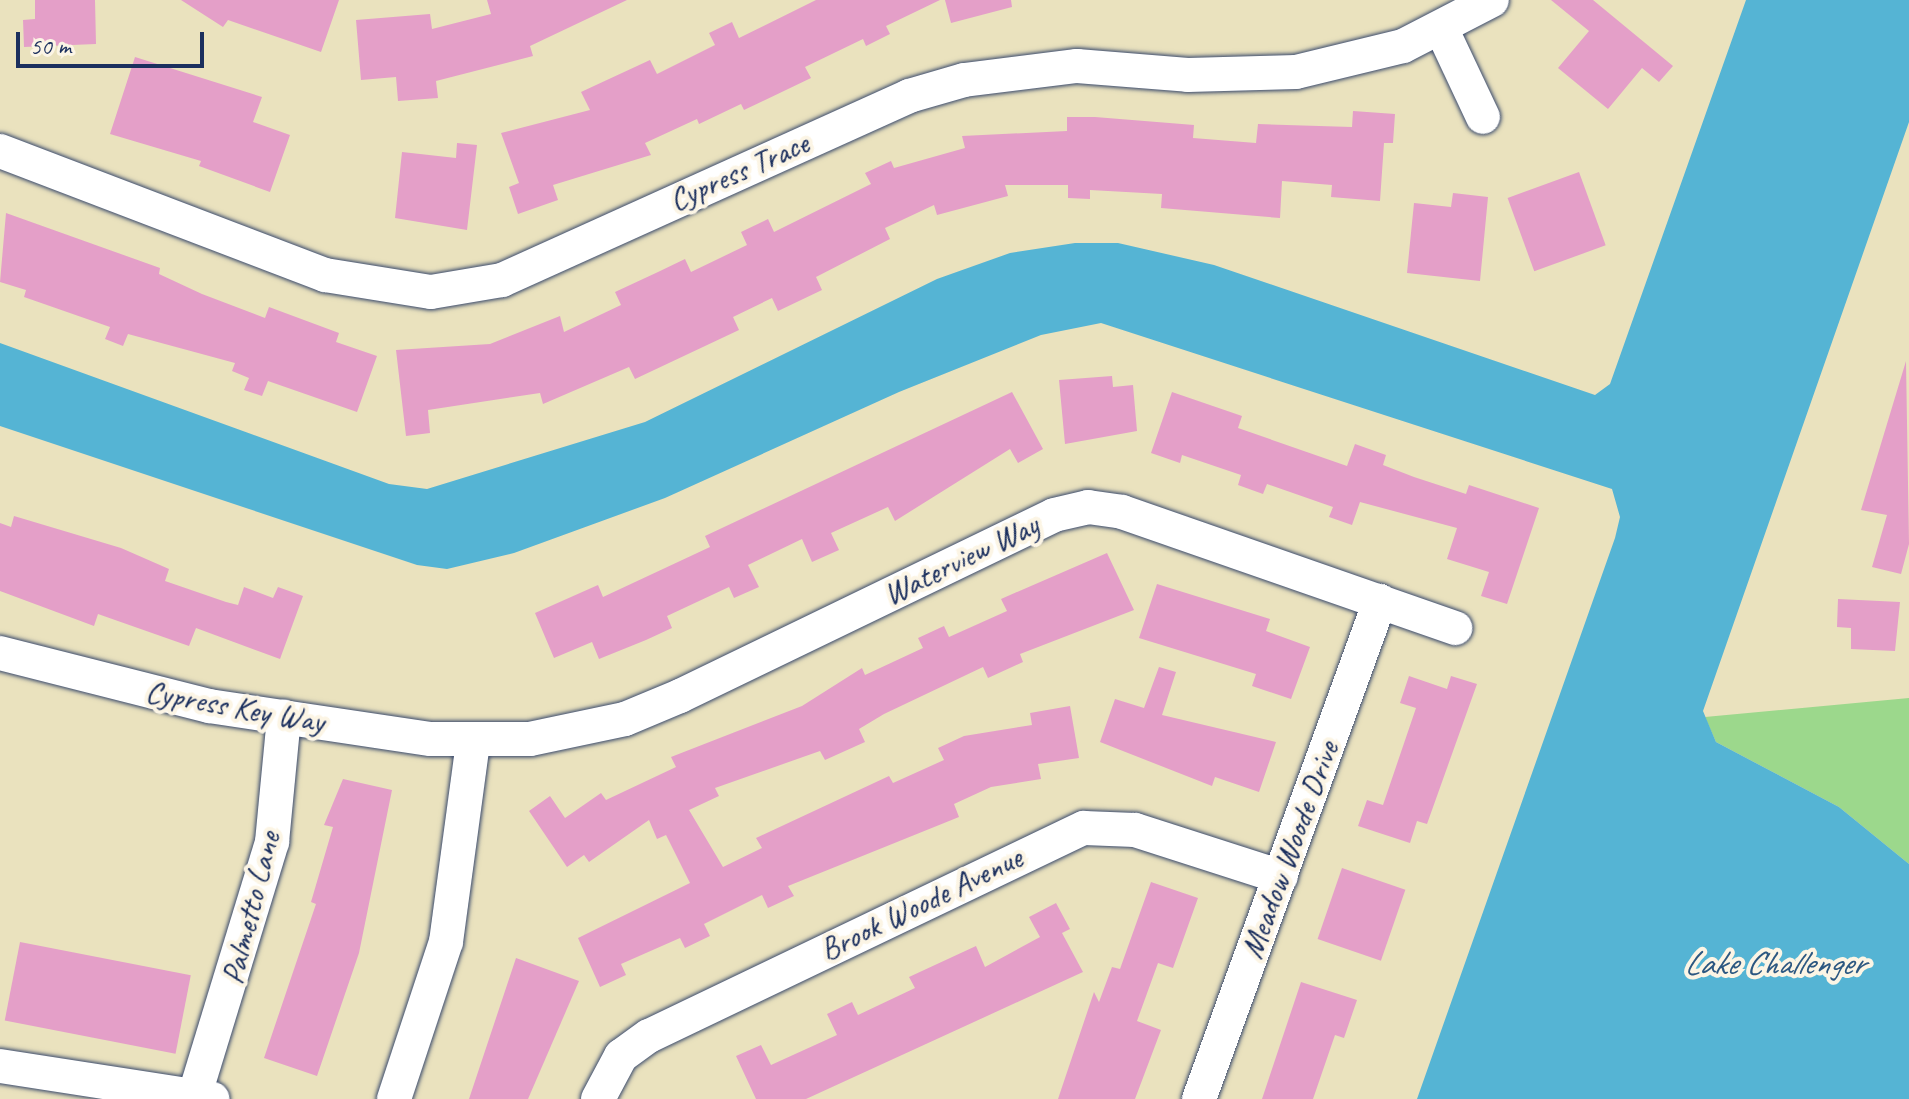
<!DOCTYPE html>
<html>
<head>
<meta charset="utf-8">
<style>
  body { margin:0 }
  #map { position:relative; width:1909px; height:1099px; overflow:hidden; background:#eae2be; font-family:Caveat,sans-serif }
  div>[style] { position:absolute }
  .green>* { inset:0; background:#9cd88c }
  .water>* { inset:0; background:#55b4d4 }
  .building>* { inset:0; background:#e49fc8; transform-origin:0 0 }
  .roads { filter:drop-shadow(0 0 2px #3a4a6c) drop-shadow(0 0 2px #3a4a6c) }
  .minor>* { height:34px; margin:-17px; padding:0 17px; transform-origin:17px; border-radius:17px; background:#fff }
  span { translate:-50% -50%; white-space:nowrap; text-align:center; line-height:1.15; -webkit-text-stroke:8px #fcf5e5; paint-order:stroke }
  .street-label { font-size:32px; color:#1b2f5e }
  .water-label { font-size:34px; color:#2c5781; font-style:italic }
  .scale { position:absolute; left:16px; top:32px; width:188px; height:36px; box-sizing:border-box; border:4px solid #1b2f5e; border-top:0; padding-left:10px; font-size:24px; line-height:28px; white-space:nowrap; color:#1b2f5e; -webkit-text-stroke:6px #fcf5e5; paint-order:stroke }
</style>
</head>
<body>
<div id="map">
  <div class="green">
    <i style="clip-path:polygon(1909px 698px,1909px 864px,1839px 807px,1716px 742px,1705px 717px)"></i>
  </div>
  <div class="water">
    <i style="clip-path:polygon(1746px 0,1909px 0,1909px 122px,1703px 711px,1716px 742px,1839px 807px,1909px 864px,1909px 1099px,1417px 1099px,1615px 538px,1620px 517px,1612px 489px,1101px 323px,1041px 335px,899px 392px,665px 498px,514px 553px,447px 569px,417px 565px,0 426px,0 343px,389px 484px,427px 489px,645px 422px,937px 279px,1010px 253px,1075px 243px,1118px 243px,1214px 265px,1595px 395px,1610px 384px)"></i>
  </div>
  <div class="building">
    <i style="clip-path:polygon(35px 0,95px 0,96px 44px,24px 47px,23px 20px,35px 19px)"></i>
    <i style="clip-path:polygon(181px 0,339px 0,321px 52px,228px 20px,223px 27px)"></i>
    <i style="clip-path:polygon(487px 0,627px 0,530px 46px,533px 56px,436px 81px,438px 98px,398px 101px,396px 77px,361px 80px,356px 20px,430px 14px,432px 29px,491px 14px)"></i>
    <i style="clip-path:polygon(816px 0,940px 0,886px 26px,890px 34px,866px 46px,863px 39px,805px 67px,811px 78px,744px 110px,741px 104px,699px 124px,697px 119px,645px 143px,651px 155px,553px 185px,558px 200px,518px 214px,509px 187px,519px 183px,501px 133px,590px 110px,581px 92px,650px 60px,657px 74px,715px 45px,709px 33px,732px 22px,739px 38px)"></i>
    <i style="clip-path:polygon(945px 0,1011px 0,1012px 7px,951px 23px)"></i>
    <i style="clip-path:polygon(1551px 0,1593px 0,1673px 66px,1659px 82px,1642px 68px,1608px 109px,1558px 68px,1589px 31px)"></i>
    <i style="clip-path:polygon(135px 57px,262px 97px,253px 122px,290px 135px,270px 192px,199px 166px,201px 161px,110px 134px)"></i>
    <i style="clip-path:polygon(1353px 111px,1395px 114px,1393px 143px,1384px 143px,1380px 201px,1331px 197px,1332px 185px,1282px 181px,1280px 218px,1161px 208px,1162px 194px,1090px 190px,1090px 199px,1068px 198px,1068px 185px,1005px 185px,1008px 196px,937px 215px,934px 205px,885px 228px,890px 239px,816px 277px,822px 290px,778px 311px,772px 298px,733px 317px,739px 330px,635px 379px,629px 367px,543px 404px,540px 393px,428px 410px,430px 433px,406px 436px,396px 350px,490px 344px,560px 316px,564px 332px,621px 305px,615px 292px,658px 272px,685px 259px,691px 272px,747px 245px,741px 232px,768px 219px,774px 232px,871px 184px,865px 173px,891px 161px,894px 168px,965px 148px,962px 136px,1067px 131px,1067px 117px,1095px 117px,1194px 125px,1193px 138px,1256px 143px,1258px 124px,1352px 127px)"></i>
    <i style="clip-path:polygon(457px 143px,477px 145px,467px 230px,395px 218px,402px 152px,456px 158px)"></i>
    <i style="left:1579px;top:172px;width:78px;height:76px;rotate:70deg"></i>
    <i style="clip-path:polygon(1453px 193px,1488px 197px,1480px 281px,1407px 273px,1414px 203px,1451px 207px)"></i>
    <i style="clip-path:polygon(6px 213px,160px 268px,159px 274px,202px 294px,265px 318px,269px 307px,339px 333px,336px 342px,377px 356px,357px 412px,268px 381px,262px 396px,244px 390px,249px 378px,232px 371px,235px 363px,128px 334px,123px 346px,105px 339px,110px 327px,24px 297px,26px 290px,0 282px)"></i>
    <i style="clip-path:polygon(1906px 361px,1909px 544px,1901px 574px,1872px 567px,1887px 515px,1861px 510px)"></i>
    <i style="clip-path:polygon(1112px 376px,1113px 387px,1133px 385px,1137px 431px,1065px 444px,1059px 380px)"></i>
    <i style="clip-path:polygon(1012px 392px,1043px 449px,1018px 463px,1010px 449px,895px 521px,888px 507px,831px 533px,839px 550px,812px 562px,802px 539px,748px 565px,759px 587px,734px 598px,729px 587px,667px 616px,672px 628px,646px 640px,599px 659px,592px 642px,554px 658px,535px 613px,598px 585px,603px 597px,710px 547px,705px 536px)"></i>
    <i style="clip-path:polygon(1172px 392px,1242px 416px,1238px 428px,1347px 466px,1355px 444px,1386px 455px,1383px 465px,1414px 477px,1466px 494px,1469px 485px,1539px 508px,1507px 604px,1481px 596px,1489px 572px,1447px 559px,1457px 528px,1360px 502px,1352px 525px,1329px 517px,1333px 507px,1267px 484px,1263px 494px,1238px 485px,1241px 475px,1182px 455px,1180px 463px,1151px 453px)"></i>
    <i style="clip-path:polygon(14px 516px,121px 548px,169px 569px,165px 581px,226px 602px,238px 605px,244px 587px,273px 598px,278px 587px,303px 596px,280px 659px,196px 628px,189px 646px,98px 614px,94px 626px,0 591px,0 523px,11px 527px)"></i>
    <i style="clip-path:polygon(1107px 553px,1134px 610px,1020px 654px,1023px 662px,988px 678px,983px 667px,884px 714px,859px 729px,865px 742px,825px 760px,820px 751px,715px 788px,719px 796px,689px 810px,723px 867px,762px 848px,756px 838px,889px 776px,893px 783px,944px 760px,938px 748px,964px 736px,1032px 725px,1030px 713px,1070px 706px,1079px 758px,1038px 764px,1041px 779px,991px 787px,954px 804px,959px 817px,788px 886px,794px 896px,768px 908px,762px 895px,704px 924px,710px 936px,685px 948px,680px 938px,621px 964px,626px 975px,600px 987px,578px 938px,690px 883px,666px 835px,657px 839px,649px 820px,589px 862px,584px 855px,567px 867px,529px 811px,550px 796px,565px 818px,601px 793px,606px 800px,676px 767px,671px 757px,802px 706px,862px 668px,865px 675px,923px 648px,918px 638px,944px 626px,949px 637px,1007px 611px,1001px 599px)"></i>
    <i style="clip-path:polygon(1157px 584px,1270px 619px,1266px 631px,1310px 647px,1291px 699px,1252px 686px,1256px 674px,1139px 638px)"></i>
    <i style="clip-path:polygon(1838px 599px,1900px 602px,1895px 651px,1851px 649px,1851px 628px,1837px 627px)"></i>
    <i style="clip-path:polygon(1159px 667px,1176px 672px,1162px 715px,1276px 742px,1259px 792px,1215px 777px,1212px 786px,1100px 742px,1115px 699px,1144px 708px)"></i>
    <i style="clip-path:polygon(1409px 676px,1447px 689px,1451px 676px,1477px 684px,1427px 824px,1417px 821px,1410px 843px,1358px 826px,1367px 800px,1383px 805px,1416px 708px,1400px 703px)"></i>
    <i style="clip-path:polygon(343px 779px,392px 790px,359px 953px,317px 1076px,264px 1058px,316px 904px,311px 902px,333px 827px,324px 825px)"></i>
    <i style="left:1342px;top:868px;width:67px;height:75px;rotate:19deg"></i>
    <i style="clip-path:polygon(1151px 882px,1198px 898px,1173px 968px,1158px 963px,1137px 1021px,1161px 1030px,1135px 1099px,1058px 1099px,1094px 992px,1099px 1002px,1112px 967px,1120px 969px)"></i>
    <i style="clip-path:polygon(1056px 903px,1070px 929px,1062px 933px,1083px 972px,806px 1099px,756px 1099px,736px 1056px,761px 1045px,771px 1065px,837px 1035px,827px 1014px,852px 1002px,858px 1015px,915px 988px,909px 977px,976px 946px,985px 967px,1040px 937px,1029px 917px)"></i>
    <i style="left:20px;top:942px;width:174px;height:80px;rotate:11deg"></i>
    <i style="clip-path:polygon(516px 958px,579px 981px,528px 1099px,469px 1099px)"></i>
    <i style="clip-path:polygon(1301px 982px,1357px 1000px,1344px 1038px,1335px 1035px,1313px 1099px,1262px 1099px)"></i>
  </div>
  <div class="roads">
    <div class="minor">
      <i style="left:1442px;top:30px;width:96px;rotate:64.8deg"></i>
      <i style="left:0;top:151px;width:348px;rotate:20.9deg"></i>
      <i style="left:325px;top:275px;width:107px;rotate:9.1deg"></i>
      <i style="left:431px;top:292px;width:72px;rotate:-9.6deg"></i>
      <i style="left:502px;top:280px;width:447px;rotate:-24.3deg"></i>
      <i style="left:909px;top:96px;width:57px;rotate:-16.2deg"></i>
      <i style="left:964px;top:80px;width:114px;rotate:-7.1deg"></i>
      <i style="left:1077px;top:66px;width:111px;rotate:4.6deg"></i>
      <i style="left:1188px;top:75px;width:108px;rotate:-1.6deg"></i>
      <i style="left:1296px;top:72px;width:110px;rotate:-13.7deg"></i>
      <i style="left:1403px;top:46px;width:100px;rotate:-27.3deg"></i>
      <i style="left:0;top:653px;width:216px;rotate:14.2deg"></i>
      <i style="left:209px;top:706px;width:224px;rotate:8.5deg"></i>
      <i style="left:431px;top:739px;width:99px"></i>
      <i style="left:530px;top:739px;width:97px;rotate:-11.9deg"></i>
      <i style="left:625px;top:719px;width:60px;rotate:-22.7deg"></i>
      <i style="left:680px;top:696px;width:415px;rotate:-25.8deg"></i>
      <i style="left:1054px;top:515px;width:35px;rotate:-13deg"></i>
      <i style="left:1088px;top:507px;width:34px;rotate:8deg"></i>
      <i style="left:1122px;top:512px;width:353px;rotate:19.2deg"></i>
      <i style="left:0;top:1066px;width:215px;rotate:8.8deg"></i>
      <i style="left:195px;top:1094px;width:264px;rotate:-73deg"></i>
      <i style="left:272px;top:842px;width:126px;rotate:-84.5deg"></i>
      <i style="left:394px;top:1099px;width:165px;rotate:-71.7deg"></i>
      <i style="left:446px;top:942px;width:203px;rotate:-82.3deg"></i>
      <i style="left:598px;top:1099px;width:49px;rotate:-61.9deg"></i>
      <i style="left:621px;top:1056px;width:34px;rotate:-36deg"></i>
      <i style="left:649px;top:1036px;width:482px;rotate:-25.6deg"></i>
      <i style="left:1084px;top:828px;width:51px;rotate:2.2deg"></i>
      <i style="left:1135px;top:830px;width:153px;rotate:17.8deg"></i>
      <i style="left:1199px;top:1099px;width:530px;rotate:-70.03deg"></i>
    </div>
  </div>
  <div class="street-label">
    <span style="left:739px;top:172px;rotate:-24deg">Cypress Trace</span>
    <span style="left:961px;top:560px;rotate:-26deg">Waterview Way</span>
    <span style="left:235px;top:707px;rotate:10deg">Cypress Key Way</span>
    <span style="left:1290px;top:850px;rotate:-70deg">Meadow Woode Drive</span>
    <span style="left:921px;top:904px;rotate:-26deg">Brook Woode Avenue</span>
    <span style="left:251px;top:908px;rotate:-76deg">Palmetto Lane</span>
  </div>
  <div class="water-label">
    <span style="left:1774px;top:963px">Lake Challenger</span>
  </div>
  <div class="scale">50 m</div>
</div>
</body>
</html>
